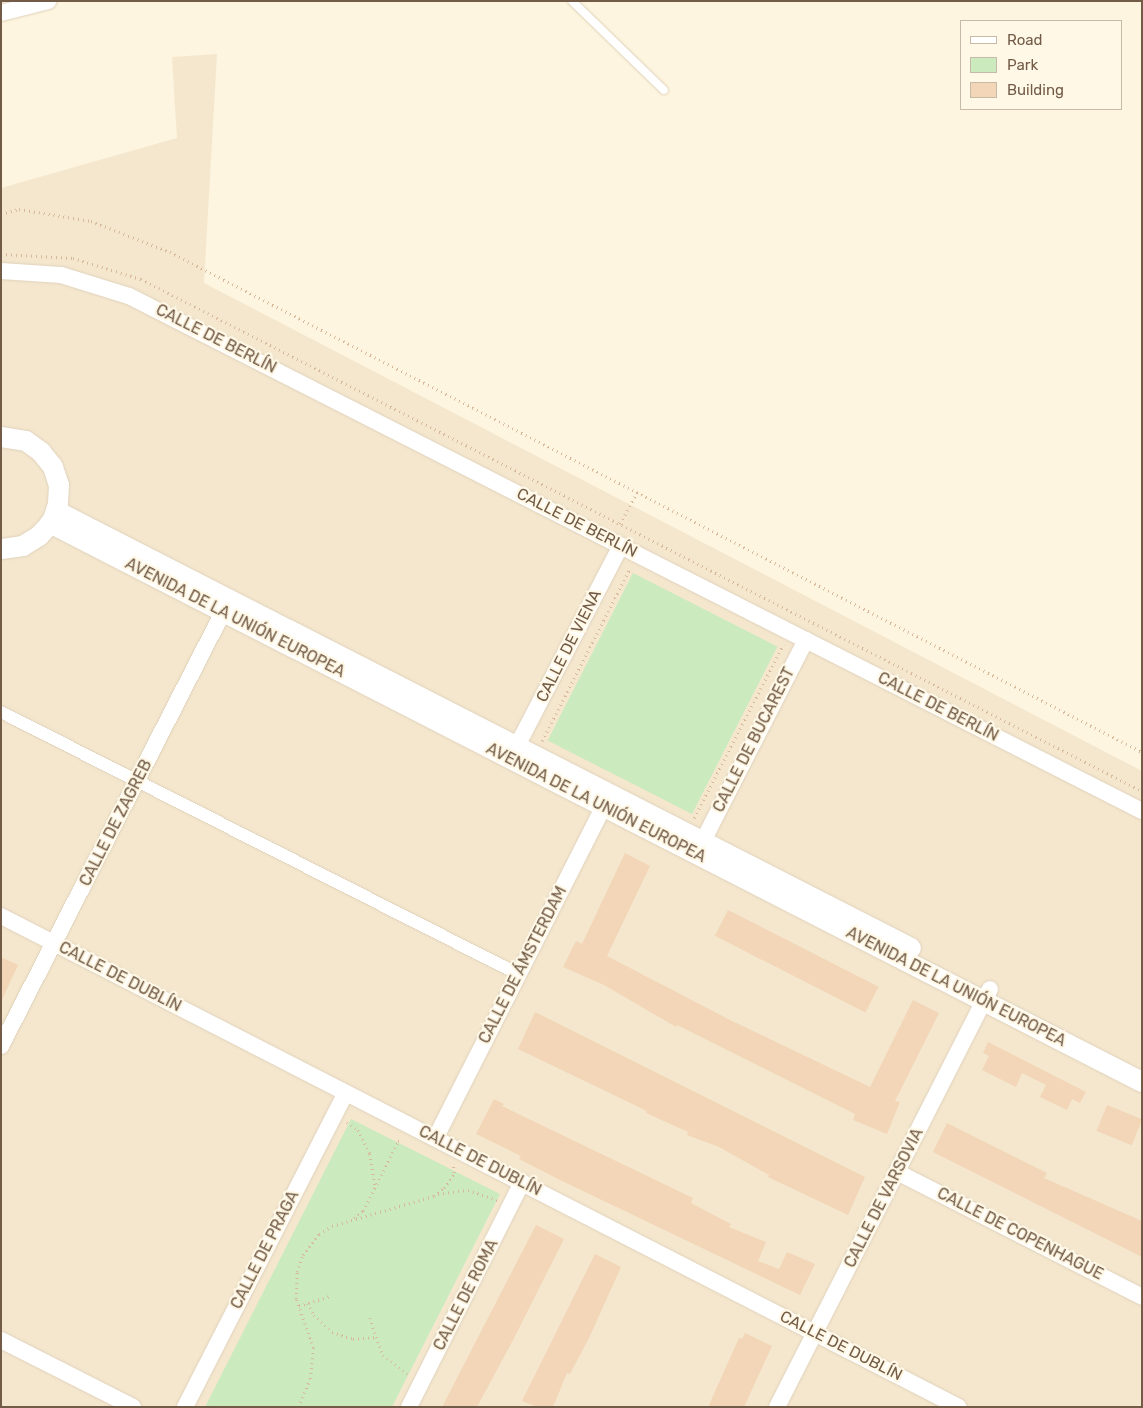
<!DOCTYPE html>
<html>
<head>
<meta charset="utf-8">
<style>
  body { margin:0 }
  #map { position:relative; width:1143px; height:1408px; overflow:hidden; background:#fdf5df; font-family:Rubik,sans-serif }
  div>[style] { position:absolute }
  .residential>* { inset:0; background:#f4e7ce }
  .green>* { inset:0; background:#cbeabe; transform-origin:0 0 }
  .building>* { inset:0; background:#f2d6b7; transform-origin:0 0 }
  .path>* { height:2.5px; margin-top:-1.25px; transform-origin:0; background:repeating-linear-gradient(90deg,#d7b99a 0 1px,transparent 0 5px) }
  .roads { filter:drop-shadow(0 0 1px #e0d1bb) drop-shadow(0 0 1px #e0d1bb) }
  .service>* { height:8px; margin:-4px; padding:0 4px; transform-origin:4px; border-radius:4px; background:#fff }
  .pedestrian>* { height:12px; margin:-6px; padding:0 6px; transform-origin:6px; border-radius:6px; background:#fff }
  .minor>* { height:16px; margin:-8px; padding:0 8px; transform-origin:8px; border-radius:8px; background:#fff }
  .tertiary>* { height:20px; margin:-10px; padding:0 10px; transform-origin:10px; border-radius:10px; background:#fff }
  span { translate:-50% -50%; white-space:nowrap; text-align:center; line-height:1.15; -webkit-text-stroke:4.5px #fff8e6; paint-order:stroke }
  .street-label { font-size:16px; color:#735c47 }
  .frame { position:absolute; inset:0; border:2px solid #735c47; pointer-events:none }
  .legend { position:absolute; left:960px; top:20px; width:162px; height:90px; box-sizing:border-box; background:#fff8e6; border:1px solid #c7baa6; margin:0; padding:6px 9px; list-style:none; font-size:15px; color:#735c47 }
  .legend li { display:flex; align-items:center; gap:10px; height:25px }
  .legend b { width:25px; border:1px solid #c7baa6 }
</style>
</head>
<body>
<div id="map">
  <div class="residential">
    <i style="clip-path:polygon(217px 54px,204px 283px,1142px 771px,1142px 1407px,1px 1407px,1px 188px,177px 138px,172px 57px)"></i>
  </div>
  <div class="green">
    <i style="left:633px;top:573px;width:162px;height:188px;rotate:27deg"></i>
    <i style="clip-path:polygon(351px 1119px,500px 1194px,392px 1407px,205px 1407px)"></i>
  </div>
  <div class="building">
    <i style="clip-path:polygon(625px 853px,650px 866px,607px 956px,730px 1020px,870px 1087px,913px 1000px,939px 1013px,895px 1101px,900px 1102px,887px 1134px,853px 1120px,855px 1114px,677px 1025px,676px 1027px,604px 985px,563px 967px,576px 941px,582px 944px)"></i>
    <i style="left:728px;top:910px;width:169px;height:29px;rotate:27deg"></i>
    <i style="clip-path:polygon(1px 957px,18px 965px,1px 1002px)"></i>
    <i style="clip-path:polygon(535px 1012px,865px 1177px,848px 1215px,768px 1177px,769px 1175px,719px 1147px,687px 1135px,688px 1132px,646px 1113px,647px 1111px,518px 1049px)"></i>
    <i style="clip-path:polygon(988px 1042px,1086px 1092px,1080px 1103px,1072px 1099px,1067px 1110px,1040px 1097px,1046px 1085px,1022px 1073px,1016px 1087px,982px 1070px,989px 1056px,983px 1053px)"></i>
    <i style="clip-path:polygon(494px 1099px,504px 1104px,502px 1106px,693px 1198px,691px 1203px,731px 1224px,729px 1227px,766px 1242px,758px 1261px,779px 1269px,787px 1252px,815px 1264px,800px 1295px,560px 1180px,519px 1159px,521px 1156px,476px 1134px)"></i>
    <i style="left:1107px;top:1105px;width:38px;height:28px;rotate:22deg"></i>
    <i style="clip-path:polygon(947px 1123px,1047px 1173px,1044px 1178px,1142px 1221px,1142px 1257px,933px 1152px)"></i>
    <i style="clip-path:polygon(536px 1225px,564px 1239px,512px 1342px,477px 1407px,442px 1407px)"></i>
    <i style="clip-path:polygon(595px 1254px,621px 1267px,590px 1336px,570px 1374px,567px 1373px,553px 1407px,537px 1407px,522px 1401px)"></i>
    <i style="clip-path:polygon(745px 1333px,772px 1346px,744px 1407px,708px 1407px,739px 1338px,742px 1339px)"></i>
  </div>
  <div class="path">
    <i style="left:1px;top:214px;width:19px;rotate:-16deg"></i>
    <i style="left:19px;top:209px;width:73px;rotate:9.5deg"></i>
    <i style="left:91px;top:221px;width:85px;rotate:21.4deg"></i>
    <i style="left:170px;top:252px;width:1093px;rotate:27.22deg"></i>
    <i style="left:1px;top:254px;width:72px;rotate:3.2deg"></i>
    <i style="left:73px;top:258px;width:71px;rotate:17.2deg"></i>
    <i style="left:141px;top:279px;width:1124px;rotate:27.09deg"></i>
    <i style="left:620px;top:524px;width:36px;rotate:-62deg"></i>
    <i style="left:542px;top:741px;width:194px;rotate:-63deg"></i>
    <i style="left:694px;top:818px;width:195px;rotate:-62.8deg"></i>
    <i style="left:347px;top:1122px;width:14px;rotate:36deg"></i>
    <i style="left:358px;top:1130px;width:27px;rotate:63deg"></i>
    <i style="left:370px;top:1154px;width:31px;rotate:81deg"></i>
    <i style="left:438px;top:1194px;width:30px;rotate:-8deg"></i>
    <i style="left:468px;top:1190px;width:31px;rotate:19deg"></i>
    <i style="left:354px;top:1218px;width:11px;rotate:-38deg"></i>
    <i style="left:363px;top:1211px;width:78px;rotate:-63.4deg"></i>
    <i style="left:398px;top:1141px;width:5px;rotate:-11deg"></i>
    <i style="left:308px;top:1303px;width:13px;rotate:63deg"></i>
    <i style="left:314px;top:1315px;width:25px;rotate:43deg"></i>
    <i style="left:332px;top:1332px;width:22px;rotate:18deg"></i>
    <i style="left:353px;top:1339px;width:23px;rotate:-5deg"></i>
    <i style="left:299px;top:1306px;width:33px;rotate:-18deg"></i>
    <i style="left:370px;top:1318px;width:39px;rotate:71deg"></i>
    <i style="left:383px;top:1355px;width:31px;rotate:37deg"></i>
    <i style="left:298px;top:1407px;width:30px;rotate:-67deg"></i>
    <i style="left:310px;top:1379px;width:31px;rotate:-84deg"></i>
    <i style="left:313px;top:1348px;width:52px;rotate:-109.1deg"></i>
    <i style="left:296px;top:1299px;width:27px;rotate:-88deg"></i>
    <i style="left:297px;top:1272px;width:18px;rotate:-71deg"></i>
    <i style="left:303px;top:1255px;width:26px;rotate:-53deg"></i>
    <i style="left:319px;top:1234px;width:15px;rotate:-32deg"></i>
    <i style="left:332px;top:1226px;width:106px;rotate:-16.4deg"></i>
    <i style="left:434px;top:1196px;width:13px;rotate:-39deg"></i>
    <i style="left:444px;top:1188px;width:18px;rotate:-56deg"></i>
    <i style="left:454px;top:1173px;width:9px;rotate:-96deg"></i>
  </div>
  <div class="roads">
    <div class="service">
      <i style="left:572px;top:1px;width:128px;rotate:44.1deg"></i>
    </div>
    <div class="pedestrian">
      <i style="left:1px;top:712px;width:580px;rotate:26.87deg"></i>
    </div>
    <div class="minor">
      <i style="left:1px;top:13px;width:49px;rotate:-14.3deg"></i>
      <i style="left:1px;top:271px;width:60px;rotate:3.8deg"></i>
      <i style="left:61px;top:275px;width:71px;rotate:17.2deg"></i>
      <i style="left:129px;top:296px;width:1136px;rotate:26.95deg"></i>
      <i style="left:517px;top:746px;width:226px;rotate:-62.6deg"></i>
      <i style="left:703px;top:841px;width:226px;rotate:-62.9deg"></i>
      <i style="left:1px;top:916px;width:1076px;rotate:27.14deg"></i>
      <i style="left:1px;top:1046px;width:498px;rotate:-62.9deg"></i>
      <i style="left:436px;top:1137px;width:382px;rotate:-63.1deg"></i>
      <i style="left:897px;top:1172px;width:275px;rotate:27deg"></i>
      <i style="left:1px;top:1340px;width:148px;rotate:26.9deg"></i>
      <i style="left:185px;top:1407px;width:353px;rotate:-62.9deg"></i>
      <i style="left:409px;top:1407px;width:252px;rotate:-63.3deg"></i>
      <i style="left:777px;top:1407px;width:469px;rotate:-63deg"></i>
    </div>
    <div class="tertiary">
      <i style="left:1px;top:437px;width:25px;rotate:9deg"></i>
      <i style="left:26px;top:441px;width:19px;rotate:36deg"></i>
      <i style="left:41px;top:452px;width:19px;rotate:51deg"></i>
      <i style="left:53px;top:467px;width:19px;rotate:72deg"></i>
      <i style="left:59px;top:485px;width:19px;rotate:93deg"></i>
      <i style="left:58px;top:504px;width:19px;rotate:108deg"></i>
      <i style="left:52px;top:522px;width:19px;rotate:133deg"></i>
      <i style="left:39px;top:536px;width:19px;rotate:148deg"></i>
      <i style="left:23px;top:546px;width:22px;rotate:172deg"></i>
      <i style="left:56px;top:511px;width:960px;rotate:27.07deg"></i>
      <i style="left:50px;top:523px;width:1227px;rotate:27.11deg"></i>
    </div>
  </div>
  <div class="street-label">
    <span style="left:216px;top:339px;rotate:27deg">CALLE DE BERLÍN</span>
    <span style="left:577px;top:523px;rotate:27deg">CALLE DE BERLÍN</span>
    <span style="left:235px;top:618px;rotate:27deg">AVENIDA DE LA UNIÓN EUROPEA</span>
    <span style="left:569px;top:646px;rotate:-63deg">CALLE DE VIENA</span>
    <span style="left:938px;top:707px;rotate:27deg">CALLE DE BERLÍN</span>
    <span style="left:754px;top:740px;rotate:-63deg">CALLE DE BUCAREST</span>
    <span style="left:596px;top:803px;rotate:27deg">AVENIDA DE LA UNIÓN EUROPEA</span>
    <span style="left:116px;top:823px;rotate:-63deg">CALLE DE ZAGREB</span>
    <span style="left:523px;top:965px;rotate:-63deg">CALLE DE ÁMSTERDAM</span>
    <span style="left:120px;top:977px;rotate:27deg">CALLE DE DUBLÍN</span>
    <span style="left:956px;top:987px;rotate:27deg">AVENIDA DE LA UNIÓN EUROPEA</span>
    <span style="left:480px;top:1161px;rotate:27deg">CALLE DE DUBLÍN</span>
    <span style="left:884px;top:1198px;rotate:-63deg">CALLE DE VARSOVIA</span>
    <span style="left:1020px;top:1234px;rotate:27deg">CALLE DE COPENHAGUE</span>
    <span style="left:265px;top:1250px;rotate:-63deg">CALLE DE PRAGA</span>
    <span style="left:466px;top:1295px;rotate:-63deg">CALLE DE ROMA</span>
    <span style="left:841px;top:1346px;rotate:27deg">CALLE DE DUBLÍN</span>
  </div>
  <div class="frame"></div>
  <ul class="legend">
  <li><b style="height:6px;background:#fff"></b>Road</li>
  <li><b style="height:14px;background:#cbeabe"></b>Park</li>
  <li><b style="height:14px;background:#f2d6b7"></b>Building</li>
  </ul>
</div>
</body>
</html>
